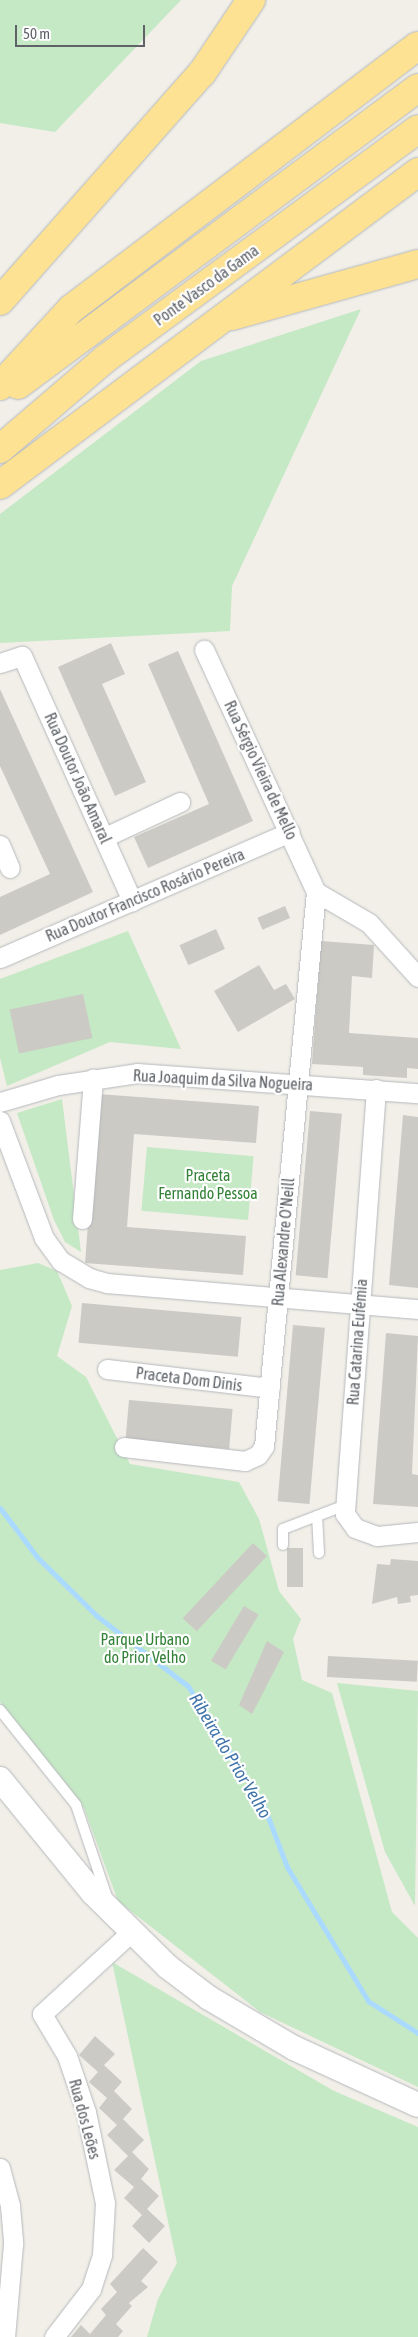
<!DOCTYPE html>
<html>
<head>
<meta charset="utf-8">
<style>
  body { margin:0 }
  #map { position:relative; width:418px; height:2337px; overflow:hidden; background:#f1efe8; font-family:"Asap Condensed",sans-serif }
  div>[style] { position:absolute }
  .green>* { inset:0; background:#c5e8c5; transform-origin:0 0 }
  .stream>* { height:5px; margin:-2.5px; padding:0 2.5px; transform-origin:2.5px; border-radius:2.5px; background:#aadaff }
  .building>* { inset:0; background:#cccac5; transform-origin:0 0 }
  .roads { filter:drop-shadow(0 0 1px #b5b8bc) drop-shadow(0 0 1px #b5b8bc) }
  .service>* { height:10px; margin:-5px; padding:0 5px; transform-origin:5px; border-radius:5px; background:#fff }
  .minor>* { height:19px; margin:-9.5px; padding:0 9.5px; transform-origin:9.5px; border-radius:9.5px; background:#fff }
  .tertiary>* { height:24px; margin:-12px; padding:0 12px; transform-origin:12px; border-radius:12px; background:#fff }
  .motorway>* { height:28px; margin:-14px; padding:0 14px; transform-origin:14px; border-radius:14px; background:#fde293 }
  span { translate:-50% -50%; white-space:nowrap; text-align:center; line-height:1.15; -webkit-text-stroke:4.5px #fff; paint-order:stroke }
  .street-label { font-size:16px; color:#5f6368 }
  .park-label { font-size:16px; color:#348238 }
  .water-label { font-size:18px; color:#4174aa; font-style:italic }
  .scale { position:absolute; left:15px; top:25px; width:130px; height:22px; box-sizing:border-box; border:2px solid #5f6368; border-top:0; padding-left:6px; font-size:15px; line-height:18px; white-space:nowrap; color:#5f6368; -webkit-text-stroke:4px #fff; paint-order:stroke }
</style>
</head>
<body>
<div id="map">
  <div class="green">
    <i style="clip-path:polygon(0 0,181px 0,55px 132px,0 123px)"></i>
    <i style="clip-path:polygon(361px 309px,232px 586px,230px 631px,0 643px,0 514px,201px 361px)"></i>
    <i style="clip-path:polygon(128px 931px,181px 1049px,110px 1042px,7px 1086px,0 1058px,0 979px)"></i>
    <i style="clip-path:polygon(62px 1099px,81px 1252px,65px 1242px,54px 1220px,17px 1113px)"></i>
    <i style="left:147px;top:1147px;width:107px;height:64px;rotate:5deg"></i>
    <i style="clip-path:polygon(38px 1263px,57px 1271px,72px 1306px,57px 1356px,86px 1377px,130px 1464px,239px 1482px,259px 1519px,279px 1591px,301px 1619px,293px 1639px,302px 1680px,332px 1693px,392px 1912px,418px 1938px,418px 2087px,260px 2012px,118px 1901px,84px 1808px,0 1702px,0 1270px)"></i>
    <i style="clip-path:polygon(337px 1683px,418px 1691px,415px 1906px,385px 1852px)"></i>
    <i style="clip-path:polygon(112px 1962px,334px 2091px,418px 2127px,418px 2337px,147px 2337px,158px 2299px,177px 2263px)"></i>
  </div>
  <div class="stream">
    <i style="left:0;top:1508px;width:63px;rotate:52.8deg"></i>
    <i style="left:38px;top:1558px;width:83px;rotate:44.5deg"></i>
    <i style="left:97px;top:1616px;width:115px;rotate:37.6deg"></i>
    <i style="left:188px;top:1686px;width:140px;rotate:57.6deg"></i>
    <i style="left:263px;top:1804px;width:67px;rotate:69.1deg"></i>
    <i style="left:287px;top:1867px;width:157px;rotate:58.8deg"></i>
    <i style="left:368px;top:2001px;width:59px;rotate:32.6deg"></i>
  </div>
  <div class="building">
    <i style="clip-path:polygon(111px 643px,125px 674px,102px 684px,146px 782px,115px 796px,58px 667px)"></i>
    <i style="clip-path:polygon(178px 651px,253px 821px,148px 868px,134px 837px,209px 804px,148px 664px)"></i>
    <i style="clip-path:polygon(0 689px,93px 892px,0 935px,0 897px,50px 874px,0 766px)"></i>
    <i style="left:285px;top:906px;width:13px;height:30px;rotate:67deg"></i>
    <i style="left:216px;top:929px;width:22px;height:40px;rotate:66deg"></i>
    <i style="clip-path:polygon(321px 941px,374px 945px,372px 978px,352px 976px,349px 1033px,418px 1038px,418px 1069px,407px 1068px,407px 1078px,363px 1075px,363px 1067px,312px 1064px)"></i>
    <i style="clip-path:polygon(259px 965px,274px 990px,286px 984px,295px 999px,238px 1032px,214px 991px)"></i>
    <i style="left:83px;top:994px;width:45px;height:75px;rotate:78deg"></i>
    <i style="clip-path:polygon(98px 1094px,259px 1106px,256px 1143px,134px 1134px,127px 1227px,246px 1236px,243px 1275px,85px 1263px)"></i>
    <i style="left:310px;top:1111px;width:32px;height:165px;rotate:5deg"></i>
    <i style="clip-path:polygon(403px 1115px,418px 1117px,418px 1288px,389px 1285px)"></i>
    <i style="left:82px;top:1303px;width:160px;height:40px;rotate:5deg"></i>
    <i style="left:293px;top:1325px;width:32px;height:177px;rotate:5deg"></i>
    <i style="clip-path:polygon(386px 1333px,418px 1336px,412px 1474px,418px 1475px,418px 1507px,373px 1504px)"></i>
    <i style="left:129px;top:1400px;width:104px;height:40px;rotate:5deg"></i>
    <i style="left:253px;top:1543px;width:19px;height:103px;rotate:43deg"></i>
    <i style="left:287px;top:1548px;width:16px;height:39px"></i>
    <i style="clip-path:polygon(391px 1559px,418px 1561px,418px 1595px,410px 1596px,411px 1602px,398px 1604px,397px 1597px,372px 1604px,377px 1564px,390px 1565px)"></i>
    <i style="left:244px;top:1606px;width:17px;height:64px;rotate:31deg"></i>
    <i style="clip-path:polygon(267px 1641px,284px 1652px,252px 1714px,239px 1705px)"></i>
    <i style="left:328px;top:1656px;width:90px;height:21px;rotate:3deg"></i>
    <i style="clip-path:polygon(95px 2036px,115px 2054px,104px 2065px,122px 2082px,114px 2091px,132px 2109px,123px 2119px,144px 2140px,132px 2152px,149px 2169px,141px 2179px,159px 2196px,147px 2209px,165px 2226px,149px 2243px,132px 2226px,142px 2215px,124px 2198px,134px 2187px,114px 2170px,128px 2156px,107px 2135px,117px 2125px,99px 2108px,107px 2098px,89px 2082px,98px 2072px,79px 2055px)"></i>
    <i style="clip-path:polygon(143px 2248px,158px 2262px,141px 2281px,148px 2287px,129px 2303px,132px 2306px,116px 2324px,123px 2331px,118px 2337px,71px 2337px,81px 2325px,90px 2334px,106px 2315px,101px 2309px,117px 2292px,110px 2284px)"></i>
  </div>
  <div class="roads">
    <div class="service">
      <i style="left:283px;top:1545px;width:16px;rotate:-90deg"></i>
      <i style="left:283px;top:1529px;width:36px;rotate:-21deg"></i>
      <i style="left:319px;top:1553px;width:37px;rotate:-93deg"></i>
      <i style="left:317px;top:1516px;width:30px;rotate:-21deg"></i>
      <i style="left:0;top:1710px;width:122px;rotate:51.3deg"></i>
      <i style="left:76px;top:1805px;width:100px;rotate:71.4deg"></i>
    </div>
    <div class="minor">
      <i style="left:0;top:663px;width:23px;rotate:-18deg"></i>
      <i style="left:22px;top:656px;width:269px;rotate:65.8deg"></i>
      <i style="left:105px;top:837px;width:83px;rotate:-25deg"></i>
      <i style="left:0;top:845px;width:25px;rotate:67deg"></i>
      <i style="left:316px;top:892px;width:61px;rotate:30.3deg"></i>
      <i style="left:369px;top:923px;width:73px;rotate:47.8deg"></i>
      <i style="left:0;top:958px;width:316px;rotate:-23.5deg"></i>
      <i style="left:376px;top:1089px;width:426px;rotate:94.2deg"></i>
      <i style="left:345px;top:1514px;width:17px;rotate:54deg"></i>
      <i style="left:355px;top:1528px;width:23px;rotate:20deg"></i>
      <i style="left:377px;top:1536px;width:41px;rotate:-5.6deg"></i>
      <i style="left:0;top:1102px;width:60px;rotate:-16.3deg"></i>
      <i style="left:58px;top:1085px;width:80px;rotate:-8.6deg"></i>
      <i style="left:137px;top:1073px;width:282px;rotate:4.1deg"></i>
      <i style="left:0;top:1121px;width:125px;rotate:69.4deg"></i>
      <i style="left:44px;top:1238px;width:29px;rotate:54deg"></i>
      <i style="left:61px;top:1261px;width:33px;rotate:31deg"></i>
      <i style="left:89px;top:1278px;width:19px;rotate:16deg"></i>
      <i style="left:107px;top:1283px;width:312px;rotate:4.8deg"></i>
      <i style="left:82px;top:1219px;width:141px;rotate:-85.5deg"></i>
      <i style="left:107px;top:1369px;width:164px;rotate:6.6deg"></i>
      <i style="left:124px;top:1447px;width:122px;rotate:6.6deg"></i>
      <i style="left:245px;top:1461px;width:14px;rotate:-25deg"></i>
      <i style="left:258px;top:1455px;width:11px;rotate:-56deg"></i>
      <i style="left:264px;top:1446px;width:556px;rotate:-84.64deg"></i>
      <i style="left:316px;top:892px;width:267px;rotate:-114.8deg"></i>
      <i style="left:0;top:2168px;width:39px;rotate:75deg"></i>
      <i style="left:10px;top:2206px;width:38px;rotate:85deg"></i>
      <i style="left:13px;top:2244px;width:93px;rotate:94.9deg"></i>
      <i style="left:54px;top:2337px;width:61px;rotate:-52.4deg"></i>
      <i style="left:91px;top:2289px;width:36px;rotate:-72deg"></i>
      <i style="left:102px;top:2255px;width:52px;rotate:-86.7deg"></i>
      <i style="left:105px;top:2203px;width:93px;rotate:-101.8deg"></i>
      <i style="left:86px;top:2112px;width:59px;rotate:-108.7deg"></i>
      <i style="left:67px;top:2056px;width:49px;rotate:-120.8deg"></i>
      <i style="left:42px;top:2014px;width:120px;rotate:-42.6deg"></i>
    </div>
    <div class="tertiary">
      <i style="left:0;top:1779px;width:147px;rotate:50.8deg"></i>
      <i style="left:93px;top:1893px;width:105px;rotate:44.6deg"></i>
      <i style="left:168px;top:1967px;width:51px;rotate:37.1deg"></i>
      <i style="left:209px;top:1998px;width:99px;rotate:30.5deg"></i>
      <i style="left:294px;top:2048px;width:136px;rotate:24.7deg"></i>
    </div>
    <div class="motorway">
      <i style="left:0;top:301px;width:305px;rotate:-48.5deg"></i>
      <i style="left:202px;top:73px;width:88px;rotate:-56.1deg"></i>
      <i style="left:232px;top:316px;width:193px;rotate:-15.6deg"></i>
      <i style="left:18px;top:385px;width:498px;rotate:-36.6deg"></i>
      <i style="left:0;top:386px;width:105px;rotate:-47.3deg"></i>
      <i style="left:71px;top:309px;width:435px;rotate:-37.2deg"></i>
      <i style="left:0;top:449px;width:138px;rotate:-40.6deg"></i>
      <i style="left:105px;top:359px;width:388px;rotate:-36.3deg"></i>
      <i style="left:0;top:485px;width:522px;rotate:-36.83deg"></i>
    </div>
  </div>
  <div class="street-label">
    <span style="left:206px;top:285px;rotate:-36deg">Ponte Vasco da Gama</span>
    <span style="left:261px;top:770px;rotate:65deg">Rua Sérgio Vieira de Mello</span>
    <span style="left:78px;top:778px;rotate:66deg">Rua Doutor João Amaral</span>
    <span style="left:145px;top:895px;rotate:-23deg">Rua Doutor Francisco Rosário Pereira</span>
    <span style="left:223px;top:1080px;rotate:3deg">Rua Joaquim da Silva Nogueira</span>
    <span style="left:283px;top:1242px;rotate:-85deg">Rua Alexandre O'Neill</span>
    <span style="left:357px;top:1342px;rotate:-86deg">Rua Catarina Eufémia</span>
    <span style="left:189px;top:1379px;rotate:7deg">Praceta Dom Dinis</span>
    <span style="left:85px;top:2119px;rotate:75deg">Rua dos Leões</span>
  </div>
  <div class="park-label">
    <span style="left:208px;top:1184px">Praceta<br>Fernando Pessoa</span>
    <span style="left:145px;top:1648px">Parque Urbano<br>do Prior Velho</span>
  </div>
  <div class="water-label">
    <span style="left:230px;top:1756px;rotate:59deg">Ribeira do Prior Velho</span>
  </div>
  <div class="scale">50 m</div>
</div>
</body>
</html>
